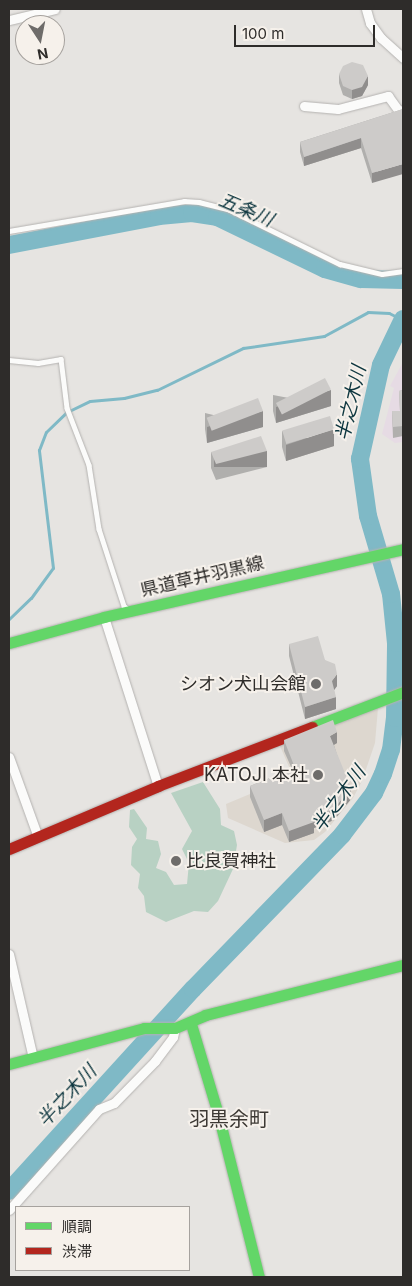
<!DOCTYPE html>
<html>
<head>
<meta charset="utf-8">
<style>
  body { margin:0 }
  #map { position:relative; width:412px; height:1286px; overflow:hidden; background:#e6e4e1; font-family:Inter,"Noto Sans JP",sans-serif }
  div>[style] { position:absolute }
  .built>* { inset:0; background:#ddd7cf }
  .medical>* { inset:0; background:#e6dbe4 }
  .green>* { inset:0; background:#b8d1c3 }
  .stream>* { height:3px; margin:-1.5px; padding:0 1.5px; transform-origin:1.5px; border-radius:1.5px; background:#7fb9c6 }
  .river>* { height:18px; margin:-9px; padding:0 9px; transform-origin:9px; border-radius:9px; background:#7fb9c6 }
  .roads { filter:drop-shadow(0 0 1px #b4b2b0) drop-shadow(0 0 1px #b4b2b0) }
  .lane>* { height:4.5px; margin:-2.25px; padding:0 2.25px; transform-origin:2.25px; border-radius:2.25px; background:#fbfbfa }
  .street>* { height:9px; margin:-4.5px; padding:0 4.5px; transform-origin:4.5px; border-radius:4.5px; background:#fbfbfa }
  .fast>* { height:11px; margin:-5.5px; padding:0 5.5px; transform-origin:5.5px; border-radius:5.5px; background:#63d668 }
  .jam>* { height:11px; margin:-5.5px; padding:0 5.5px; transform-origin:5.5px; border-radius:5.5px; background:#b3261e }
  .wall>* { inset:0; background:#b0afad }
  .shaded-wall>* { inset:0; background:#908e8d; transform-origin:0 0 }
  .building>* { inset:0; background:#cdcbc9; transform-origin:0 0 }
  .dots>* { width:14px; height:14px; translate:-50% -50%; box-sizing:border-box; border:2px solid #f6f1eb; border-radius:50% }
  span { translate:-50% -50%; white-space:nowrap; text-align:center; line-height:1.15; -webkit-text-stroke:4px #f6f1eb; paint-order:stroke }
  .street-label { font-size:18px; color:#2e2c2a }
  .poi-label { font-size:18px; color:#2e2c2a }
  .right { translate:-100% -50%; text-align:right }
  .left { translate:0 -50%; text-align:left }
  .water-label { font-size:19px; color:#0d363f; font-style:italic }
  .quarter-label { font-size:20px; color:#3d3934 }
  .frame { position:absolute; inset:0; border:10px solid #2e2c2a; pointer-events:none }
  .legend { position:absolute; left:15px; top:1206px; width:175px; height:65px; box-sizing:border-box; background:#f6f1eb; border:1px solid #a6a29e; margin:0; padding:6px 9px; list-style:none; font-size:15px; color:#2e2c2a }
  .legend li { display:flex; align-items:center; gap:10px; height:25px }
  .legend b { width:25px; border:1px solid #a6a29e }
  .north { position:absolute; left:15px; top:15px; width:50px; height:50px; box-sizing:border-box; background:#f6f1eb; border:1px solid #a6a29e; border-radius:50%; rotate:169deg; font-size:14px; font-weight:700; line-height:20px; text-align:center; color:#2e2c2a }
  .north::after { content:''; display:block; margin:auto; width:18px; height:22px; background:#6e6c6a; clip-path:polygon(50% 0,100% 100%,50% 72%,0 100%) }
  .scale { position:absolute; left:234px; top:25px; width:141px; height:22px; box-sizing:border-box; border:2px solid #2e2c2a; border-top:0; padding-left:6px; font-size:15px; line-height:18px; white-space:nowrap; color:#2e2c2a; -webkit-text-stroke:4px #f6f1eb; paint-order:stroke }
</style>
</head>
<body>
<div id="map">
  <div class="built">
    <i style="clip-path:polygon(378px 708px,375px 743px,362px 781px,353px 798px,325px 832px,314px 840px,285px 843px,228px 818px,226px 804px,293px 776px,280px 746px)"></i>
  </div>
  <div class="medical">
    <i style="clip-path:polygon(403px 362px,403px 442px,395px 443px,382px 434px,394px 388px,390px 386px)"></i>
  </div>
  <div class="green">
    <i style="clip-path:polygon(203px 782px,220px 809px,221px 825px,234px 831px,237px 845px,233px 869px,218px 901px,208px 912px,194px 911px,166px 922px,146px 912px,144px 896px,138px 888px,140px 874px,131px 865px,132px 847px,137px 839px,129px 827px,130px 810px,134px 809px,147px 828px,146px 839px,158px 841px,161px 854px,156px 868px,166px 872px,174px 885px,187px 884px,189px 863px,182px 849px,192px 831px,171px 793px)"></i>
  </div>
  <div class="stream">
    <i style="left:9px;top:619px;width:30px;rotate:-44deg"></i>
    <i style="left:31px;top:598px;width:37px;rotate:-54deg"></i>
    <i style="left:53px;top:568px;width:119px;rotate:-96.8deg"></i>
    <i style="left:39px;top:450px;width:19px;rotate:-69deg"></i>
    <i style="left:46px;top:432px;width:29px;rotate:-44deg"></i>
    <i style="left:67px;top:412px;width:25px;rotate:-26deg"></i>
    <i style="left:90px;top:401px;width:34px;rotate:-5deg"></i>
    <i style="left:124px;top:398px;width:34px;rotate:-14deg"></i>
    <i style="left:157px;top:390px;width:96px;rotate:-26deg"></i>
    <i style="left:243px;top:348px;width:82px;rotate:-8.4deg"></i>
    <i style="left:324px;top:336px;width:50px;rotate:-28.6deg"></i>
    <i style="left:368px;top:312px;width:21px;rotate:3deg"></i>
    <i style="left:389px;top:313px;width:16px;rotate:27deg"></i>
  </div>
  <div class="river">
    <i style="left:9px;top:245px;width:153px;rotate:-10.9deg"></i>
    <i style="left:159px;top:216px;width:33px;rotate:-5deg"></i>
    <i style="left:192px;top:213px;width:25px;rotate:9deg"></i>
    <i style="left:217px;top:217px;width:120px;rotate:25.7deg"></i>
    <i style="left:325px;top:269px;width:37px;rotate:16deg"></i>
    <i style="left:361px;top:279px;width:42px;rotate:1.4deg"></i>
    <i style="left:9px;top:1191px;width:273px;rotate:-47.7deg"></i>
    <i style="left:193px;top:989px;width:214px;rotate:-45.9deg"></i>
    <i style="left:342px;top:835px;width:53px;rotate:-52.7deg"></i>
    <i style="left:374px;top:793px;width:21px;rotate:-65deg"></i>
    <i style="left:383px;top:774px;width:25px;rotate:-72deg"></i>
    <i style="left:391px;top:750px;width:32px;rotate:-83deg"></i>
    <i style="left:395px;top:718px;width:75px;rotate:-89.2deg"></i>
    <i style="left:396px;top:643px;width:49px;rotate:-95.8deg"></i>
    <i style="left:391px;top:594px;width:81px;rotate:-106.4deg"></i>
    <i style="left:368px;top:516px;width:58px;rotate:-98deg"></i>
    <i style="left:360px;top:459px;width:96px;rotate:-77.4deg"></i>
    <i style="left:381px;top:365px;width:51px;rotate:-64.4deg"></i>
  </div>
  <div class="roads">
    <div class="lane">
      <i style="left:9px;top:231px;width:178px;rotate:-9.7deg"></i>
      <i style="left:184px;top:201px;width:15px;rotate:4deg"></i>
      <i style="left:199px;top:202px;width:30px;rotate:14deg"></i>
      <i style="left:228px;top:209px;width:125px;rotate:26.2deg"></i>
      <i style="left:340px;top:264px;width:43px;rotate:13.4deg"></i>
      <i style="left:382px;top:274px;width:21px;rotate:-8deg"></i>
      <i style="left:9px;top:360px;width:29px;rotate:6deg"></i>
      <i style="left:38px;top:363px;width:23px;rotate:-10deg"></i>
      <i style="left:61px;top:359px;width:49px;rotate:83deg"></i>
      <i style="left:67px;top:408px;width:61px;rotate:68.9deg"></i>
      <i style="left:89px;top:465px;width:65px;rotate:81.1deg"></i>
      <i style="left:99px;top:529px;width:81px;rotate:72deg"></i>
      <i style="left:124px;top:606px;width:6px;rotate:39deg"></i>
    </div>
    <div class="street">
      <i style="left:366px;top:9px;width:15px;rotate:74deg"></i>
      <i style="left:370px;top:23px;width:19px;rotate:54deg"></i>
      <i style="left:381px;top:38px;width:30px;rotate:42deg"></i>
      <i style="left:9px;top:20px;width:47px;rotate:-13.4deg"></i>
      <i style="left:304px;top:106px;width:34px;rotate:5deg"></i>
      <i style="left:338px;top:109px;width:52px;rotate:-14.6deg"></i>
      <i style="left:388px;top:96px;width:19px;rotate:54deg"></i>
      <i style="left:399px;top:111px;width:4px;rotate:-14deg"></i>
      <i style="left:104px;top:617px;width:177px;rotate:72.3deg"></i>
      <i style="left:9px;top:757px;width:85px;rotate:70.1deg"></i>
      <i style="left:9px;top:954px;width:107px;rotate:77deg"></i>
      <i style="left:9px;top:1210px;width:135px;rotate:-48.3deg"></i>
      <i style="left:99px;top:1109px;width:16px;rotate:-22deg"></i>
      <i style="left:114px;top:1103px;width:59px;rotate:-45.7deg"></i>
      <i style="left:155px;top:1061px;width:30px;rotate:-53deg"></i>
      <i style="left:173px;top:1037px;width:9px;rotate:-77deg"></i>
    </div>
    <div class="fast">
      <i style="left:9px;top:643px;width:98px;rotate:-15.3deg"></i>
      <i style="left:104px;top:617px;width:307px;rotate:-12.8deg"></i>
      <i style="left:312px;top:727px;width:97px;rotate:-21deg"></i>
      <i style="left:191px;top:1024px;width:94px;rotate:73.3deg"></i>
      <i style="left:218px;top:1114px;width:168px;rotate:75.9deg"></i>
      <i style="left:9px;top:1064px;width:140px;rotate:-14.9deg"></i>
      <i style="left:144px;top:1028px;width:31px"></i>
      <i style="left:175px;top:1028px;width:33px;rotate:-23deg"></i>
      <i style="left:205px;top:1015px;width:204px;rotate:-14.2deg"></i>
    </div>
    <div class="jam">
      <i style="left:9px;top:849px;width:162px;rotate:-22.9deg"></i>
      <i style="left:158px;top:786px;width:165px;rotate:-21deg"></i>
    </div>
  </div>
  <div class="wall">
    <i style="clip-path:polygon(339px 74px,368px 85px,362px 96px,352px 99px,343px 95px,339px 83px)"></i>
    <i style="clip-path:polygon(403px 109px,372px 183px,361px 148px,304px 166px,300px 152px,300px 142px)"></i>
    <i style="clip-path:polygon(403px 390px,403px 436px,393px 438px,392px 411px,400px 411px,399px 391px)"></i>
    <i style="clip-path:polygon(273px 395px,331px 406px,276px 423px,273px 411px)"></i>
    <i style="clip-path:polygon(205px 413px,263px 427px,207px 443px,205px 429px)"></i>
    <i style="clip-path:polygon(282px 431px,334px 446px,286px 461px,282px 447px)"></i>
    <i style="clip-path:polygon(211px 452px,267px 467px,216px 480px,211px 468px)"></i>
    <i style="clip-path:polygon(289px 644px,325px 660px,337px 686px,334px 690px,336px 709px,305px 719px,289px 656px)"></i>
    <i style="clip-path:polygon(284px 740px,337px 743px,334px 745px,351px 799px,334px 820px,314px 828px,314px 833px,289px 842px,282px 825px,264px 832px,250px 797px,250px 786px,292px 769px,284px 751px)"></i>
  </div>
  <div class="shaded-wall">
    <i style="clip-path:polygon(368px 76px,368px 85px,362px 96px,352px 99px,352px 90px)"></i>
    <i style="clip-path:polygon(361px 138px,361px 148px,304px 166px,304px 157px)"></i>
    <i style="clip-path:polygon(403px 164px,403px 174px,372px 183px,372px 173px)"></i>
    <i style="clip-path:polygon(331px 390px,331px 406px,276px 423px,276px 407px)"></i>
    <i style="clip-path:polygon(263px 411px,263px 427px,207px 443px,207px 427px)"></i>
    <i style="clip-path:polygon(334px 429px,334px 446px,286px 461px,286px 445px)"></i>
    <i style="left:267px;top:451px;width:16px;height:53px;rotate:90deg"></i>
    <i style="clip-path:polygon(337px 674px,337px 686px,332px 693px,332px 681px)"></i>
    <i style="clip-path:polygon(336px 697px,336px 709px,305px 719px,305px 707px)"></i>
    <i style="clip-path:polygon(337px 732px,337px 743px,330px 747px,330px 736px)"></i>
    <i style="clip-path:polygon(351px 788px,351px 799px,334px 820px,314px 828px,314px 833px,289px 842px,289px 831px,312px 817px)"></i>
    <i style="clip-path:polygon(282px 813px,282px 825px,264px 832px,264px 820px)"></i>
  </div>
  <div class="building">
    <i style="clip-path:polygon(352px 62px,363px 65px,368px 76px,362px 87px,352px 90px,343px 86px,339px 74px,343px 66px)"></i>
    <i style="clip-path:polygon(403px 109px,403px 164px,372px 173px,361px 138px,304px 157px,300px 142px)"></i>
    <i style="left:325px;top:378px;width:13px;height:55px;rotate:63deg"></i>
    <i style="clip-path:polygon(403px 390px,403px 426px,393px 427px,392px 411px,400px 411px,399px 391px)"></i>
    <i style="left:258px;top:398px;width:14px;height:55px;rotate:69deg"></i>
    <i style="left:330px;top:416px;width:14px;height:50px;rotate:73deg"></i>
    <i style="clip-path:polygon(261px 436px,267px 451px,216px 464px,211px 452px)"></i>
    <i style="clip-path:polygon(318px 636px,325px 660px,335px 664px,337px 674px,332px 681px,336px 697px,305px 707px,289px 644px)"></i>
    <i style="clip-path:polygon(333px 720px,337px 732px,330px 736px,351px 788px,334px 809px,312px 817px,314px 822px,289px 831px,282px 813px,264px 820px,250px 786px,295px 768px,284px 740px)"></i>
  </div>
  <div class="dots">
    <i style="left:316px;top:684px;background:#6e6c6a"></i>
    <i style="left:318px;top:775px;background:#6e6c6a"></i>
    <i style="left:176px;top:861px;background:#6e6c6a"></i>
  </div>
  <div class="street-label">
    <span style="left:202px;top:577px;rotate:-13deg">県道草井羽黒線</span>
  </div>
  <div class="poi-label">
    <span class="right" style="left:306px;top:684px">シオン犬山会館</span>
    <span class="right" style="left:308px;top:775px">KATOJI 本社</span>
    <span class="left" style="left:186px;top:861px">比良賀神社</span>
  </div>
  <div class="water-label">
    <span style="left:246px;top:210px;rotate:23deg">五条川</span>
    <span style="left:351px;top:403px;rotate:-77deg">半之木川</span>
    <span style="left:339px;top:799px;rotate:-54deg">半之木川</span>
    <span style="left:67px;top:1096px;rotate:-47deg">半之木川</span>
  </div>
  <div class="quarter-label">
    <span style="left:229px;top:1119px">羽黒余町</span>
  </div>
  <div class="frame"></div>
  <ul class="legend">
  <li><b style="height:6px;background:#63d668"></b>順調</li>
  <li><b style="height:6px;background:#b3261e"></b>渋滞</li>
  </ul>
  <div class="north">N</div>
  <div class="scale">100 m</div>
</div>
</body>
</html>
